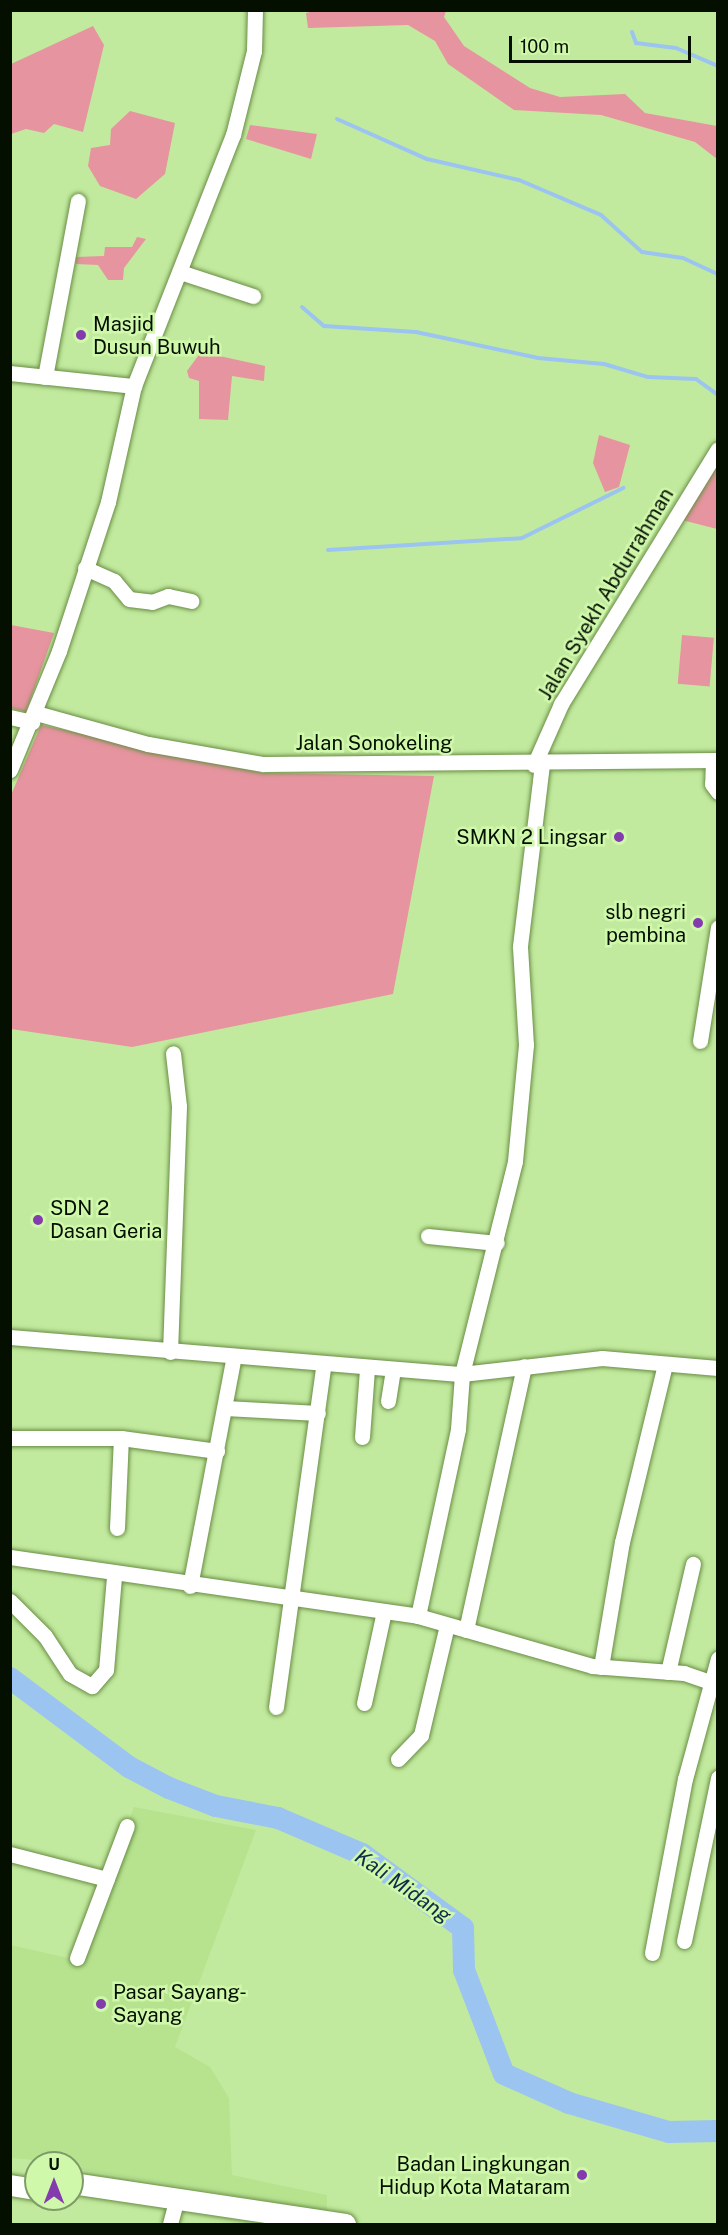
<!DOCTYPE html>
<html>
<head>
<meta charset="utf-8">
<style>
  body { margin:0 }
  #map { position:relative; width:728px; height:2235px; overflow:hidden; background:#c2ea9e; font-family:"Public Sans",sans-serif }
  div>[style] { position:absolute }
  .built>* { inset:0; background:#b7e38f }
  .green>* { inset:0; background:#e6949f; transform-origin:0 0 }
  .stream>* { height:4px; margin:-2px; padding:0 2px; transform-origin:2px; border-radius:2px; background:#9bc4f1 }
  .river>* { height:22px; margin:-11px; padding:0 11px; transform-origin:11px; border-radius:11px; background:#9bc4f1 }
  .roads { filter:drop-shadow(0 0 2px #698d45) drop-shadow(0 0 2px #698d45) }
  .minor>* { height:15px; margin:-7.5px; padding:0 7.5px; transform-origin:7.5px; border-radius:7.5px; background:#fff }
  .highway>* { height:21px; margin:-10.5px; padding:0 10.5px; transform-origin:10.5px; border-radius:10.5px; background:#fff }
  .dots>* { width:16px; height:16px; translate:-50% -50%; box-sizing:border-box; border:3px solid #cff8ab; border-radius:50% }
  span { translate:-50% -50%; white-space:nowrap; text-align:center; line-height:1.15; -webkit-text-stroke:5px #cff8ab; paint-order:stroke }
  .poi-label { font-size:20px; color:#040f00 }
  .left { translate:0 -50%; text-align:left }
  .right { translate:-100% -50%; text-align:right }
  .street-label { font-size:20px; color:#040f00 }
  .water-label { font-size:21px; color:#0e2c49; font-style:italic }
  .frame { position:absolute; inset:0; border:12px solid #040f00; pointer-events:none }
  .north { position:absolute; left:24px; top:2151px; width:60px; height:60px; box-sizing:border-box; background:#cff8ab; border:2px solid #7e9b67; border-radius:50%; rotate:0deg; font-size:16px; font-weight:700; line-height:24px; text-align:center; color:#040f00 }
  .north::after { content:''; display:block; margin:auto; width:21px; height:27px; background:#843bae; clip-path:polygon(50% 0,100% 100%,50% 72%,0 100%) }
  .scale { position:absolute; left:509px; top:36px; width:182px; height:27px; box-sizing:border-box; border:3px solid #040f00; border-top:0; padding-left:8px; font-size:18px; line-height:21px; white-space:nowrap; color:#040f00; -webkit-text-stroke:4px #cff8ab; paint-order:stroke }
</style>
</head>
<body>
<div id="map">
  <div class="built">
    <i style="clip-path:polygon(134px 1807px,256px 1830px,175px 2047px,210px 2067px,229px 2098px,232px 2175px,327px 2195px,327px 2211px,72px 2168px,72px 2163px,11px 2158px,10px 1945px,77px 1960px)"></i>
  </div>
  <div class="green">
    <i style="clip-path:polygon(314px 11px,446px 11px,444px 17px,464px 46px,530px 88px,560px 97px,625px 94px,645px 113px,717px 126px,717px 159px,695px 142px,601px 115px,514px 110px,448px 64px,435px 41px,408px 25px,308px 28px,306px 13px)"></i>
    <i style="clip-path:polygon(93px 26px,104px 45px,83px 132px,54px 124px,44px 133px,26px 129px,11px 134px,11px 64px)"></i>
    <i style="clip-path:polygon(130px 111px,175px 123px,165px 174px,136px 199px,100px 186px,88px 166px,91px 148px,110px 145px,111px 129px)"></i>
    <i style="clip-path:polygon(250px 125px,317px 134px,311px 159px,246px 139px)"></i>
    <i style="clip-path:polygon(137px 237px,146px 239px,124px 268px,123px 280px,108px 280px,98px 265px,76px 264px,76px 257px,104px 256px,105px 247px,132px 247px)"></i>
    <i style="clip-path:polygon(201px 352px,265px 366px,264px 381px,232px 376px,228px 420px,199px 419px,199px 381px,189px 378px,187px 371px)"></i>
    <i style="clip-path:polygon(599px 435px,630px 445px,619px 487px,605px 492px,593px 463px)"></i>
    <i style="clip-path:polygon(717px 463px,717px 529px,682px 520px)"></i>
    <i style="clip-path:polygon(11px 625px,54px 633px,26px 712px,11px 708px)"></i>
    <i style="left:682px;top:635px;width:32px;height:49px;rotate:5deg"></i>
    <i style="clip-path:polygon(41px 725px,262px 773px,434px 776px,393px 994px,132px 1047px,11px 1029px,11px 795px)"></i>
  </div>
  <div class="stream">
    <i style="left:632px;top:32px;width:12px;rotate:70deg"></i>
    <i style="left:636px;top:43px;width:40px;rotate:7.1deg"></i>
    <i style="left:676px;top:48px;width:46px;rotate:23.2deg"></i>
    <i style="left:337px;top:119px;width:98px;rotate:24deg"></i>
    <i style="left:427px;top:159px;width:94px;rotate:12.9deg"></i>
    <i style="left:519px;top:180px;width:89px;rotate:23.1deg"></i>
    <i style="left:601px;top:215px;width:55px;rotate:42.1deg"></i>
    <i style="left:642px;top:252px;width:41px;rotate:8.3deg"></i>
    <i style="left:683px;top:258px;width:38px;rotate:25deg"></i>
    <i style="left:302px;top:307px;width:29px;rotate:41deg"></i>
    <i style="left:324px;top:326px;width:92px;rotate:3.7deg"></i>
    <i style="left:416px;top:332px;width:125px;rotate:12deg"></i>
    <i style="left:538px;top:358px;width:66px;rotate:5.2deg"></i>
    <i style="left:604px;top:364px;width:46px;rotate:16.5deg"></i>
    <i style="left:648px;top:377px;width:48px;rotate:2.4deg"></i>
    <i style="left:696px;top:379px;width:27px;rotate:36deg"></i>
    <i style="left:328px;top:550px;width:194px;rotate:-3.5deg"></i>
    <i style="left:522px;top:538px;width:113px;rotate:-26.3deg"></i>
  </div>
  <div class="river">
    <i style="left:10px;top:1678px;width:149px;rotate:36.8deg"></i>
    <i style="left:129px;top:1767px;width:45px;rotate:27.7deg"></i>
    <i style="left:169px;top:1788px;width:50px;rotate:21deg"></i>
    <i style="left:216px;top:1806px;width:63px;rotate:11deg"></i>
    <i style="left:278px;top:1818px;width:91px;rotate:23.2deg"></i>
    <i style="left:362px;top:1854px;width:125px;rotate:36.2deg"></i>
    <i style="left:463px;top:1928px;width:42px;rotate:88.6deg"></i>
    <i style="left:464px;top:1970px;width:111px;rotate:69deg"></i>
    <i style="left:504px;top:2074px;width:71px;rotate:24deg"></i>
    <i style="left:569px;top:2103px;width:104px;rotate:16.2deg"></i>
    <i style="left:669px;top:2132px;width:49px;rotate:-1.2deg"></i>
  </div>
  <div class="roads">
    <div class="minor">
      <i style="left:180px;top:272px;width:77px;rotate:18.2deg"></i>
      <i style="left:10px;top:373px;width:125px;rotate:6deg"></i>
      <i style="left:45px;top:377px;width:179px;rotate:-79.4deg"></i>
      <i style="left:85px;top:568px;width:32px;rotate:24deg"></i>
      <i style="left:114px;top:581px;width:23px;rotate:50deg"></i>
      <i style="left:129px;top:599px;width:23px;rotate:7deg"></i>
      <i style="left:152px;top:602px;width:17px;rotate:-21deg"></i>
      <i style="left:168px;top:596px;width:24px;rotate:12deg"></i>
      <i style="left:36px;top:713px;width:116px;rotate:15.5deg"></i>
      <i style="left:148px;top:744px;width:117px;rotate:9.9deg"></i>
      <i style="left:263px;top:764px;width:455px;rotate:-0.5deg"></i>
      <i style="left:10px;top:717px;width:23px;rotate:13deg"></i>
      <i style="left:713px;top:760px;width:24px;rotate:92deg"></i>
      <i style="left:712px;top:784px;width:10px;rotate:53deg"></i>
      <i style="left:534px;top:765px;width:67px;rotate:-66.1deg"></i>
      <i style="left:561px;top:704px;width:299px;rotate:-58.4deg"></i>
      <i style="left:10px;top:770px;width:129px;rotate:-67.6deg"></i>
      <i style="left:59px;top:651px;width:157px;rotate:-71.8deg"></i>
      <i style="left:108px;top:502px;width:119px;rotate:-77.4deg"></i>
      <i style="left:134px;top:386px;width:270px;rotate:-68.5deg"></i>
      <i style="left:233px;top:135px;width:87px;rotate:-76deg"></i>
      <i style="left:254px;top:51px;width:41px;rotate:-88.6deg"></i>
      <i style="left:700px;top:1041px;width:115px;rotate:-81deg"></i>
      <i style="left:428px;top:1236px;width:69px;rotate:5.8deg"></i>
      <i style="left:10px;top:1337px;width:454px;rotate:4.7deg"></i>
      <i style="left:462px;top:1374px;width:141px;rotate:-6.5deg"></i>
      <i style="left:602px;top:1358px;width:116px;rotate:4.9deg"></i>
      <i style="left:170px;top:1352px;width:246px;rotate:-87.9deg"></i>
      <i style="left:179px;top:1106px;width:53px;rotate:-96.5deg"></i>
      <i style="left:388px;top:1401px;width:30px;rotate:-81deg"></i>
      <i style="left:225px;top:1408px;width:93px;rotate:3.1deg"></i>
      <i style="left:362px;top:1437px;width:68px;rotate:-85.8deg"></i>
      <i style="left:10px;top:1438px;width:111px"></i>
      <i style="left:121px;top:1438px;width:97px;rotate:7.7deg"></i>
      <i style="left:117px;top:1528px;width:90px;rotate:-87.5deg"></i>
      <i style="left:10px;top:1557px;width:412px;rotate:8.2deg"></i>
      <i style="left:418px;top:1616px;width:181px;rotate:16deg"></i>
      <i style="left:592px;top:1666px;width:92px;rotate:4.4deg"></i>
      <i style="left:684px;top:1673px;width:36px;rotate:19deg"></i>
      <i style="left:190px;top:1586px;width:234px;rotate:-79.2deg"></i>
      <i style="left:10px;top:1601px;width:49px;rotate:45deg"></i>
      <i style="left:45px;top:1636px;width:45px;rotate:56.7deg"></i>
      <i style="left:70px;top:1674px;width:25px;rotate:29deg"></i>
      <i style="left:92px;top:1686px;width:21px;rotate:-49deg"></i>
      <i style="left:106px;top:1670px;width:94px;rotate:-85.1deg"></i>
      <i style="left:418px;top:1616px;width:191px;rotate:-77.9deg"></i>
      <i style="left:458px;top:1429px;width:55px;rotate:-85.8deg"></i>
      <i style="left:462px;top:1374px;width:219px;rotate:-76deg"></i>
      <i style="left:515px;top:1161px;width:117px;rotate:-84.6deg"></i>
      <i style="left:526px;top:1045px;width:99px;rotate:-93.5deg"></i>
      <i style="left:520px;top:946px;width:182px;rotate:-83.1deg"></i>
      <i style="left:466px;top:1630px;width:270px;rotate:-77.6deg"></i>
      <i style="left:601px;top:1667px;width:127px;rotate:-80.5deg"></i>
      <i style="left:622px;top:1542px;width:183px;rotate:-76.4deg"></i>
      <i style="left:668px;top:1672px;width:111px;rotate:-77deg"></i>
      <i style="left:364px;top:1703px;width:94px;rotate:-77.7deg"></i>
      <i style="left:276px;top:1707px;width:343px;rotate:-82.1deg"></i>
      <i style="left:398px;top:1759px;width:33px;rotate:-46deg"></i>
      <i style="left:421px;top:1735px;width:113px;rotate:-76.7deg"></i>
      <i style="left:10px;top:1854px;width:100px;rotate:14.5deg"></i>
      <i style="left:684px;top:1941px;width:167px;rotate:-78.2deg"></i>
      <i style="left:652px;top:1953px;width:177px;rotate:-79.3deg"></i>
      <i style="left:685px;top:1779px;width:125px;rotate:-74.7deg"></i>
      <i style="left:77px;top:1958px;width:141px;rotate:-69.3deg"></i>
      <i style="left:170px;top:2224px;width:16px;rotate:-75deg"></i>
    </div>
    <div class="highway">
      <i style="left:72px;top:2183px;width:276px;rotate:8.5deg"></i>
      <i style="left:10px;top:2185px;width:26px;rotate:9deg"></i>
    </div>
  </div>
  <div class="dots">
    <i style="left:81px;top:335px;background:#843bae"></i>
    <i style="left:619px;top:837px;background:#843bae"></i>
    <i style="left:698px;top:923px;background:#843bae"></i>
    <i style="left:38px;top:1220px;background:#843bae"></i>
    <i style="left:101px;top:2004px;background:#843bae"></i>
    <i style="left:582px;top:2175px;background:#843bae"></i>
  </div>
  <div class="poi-label">
    <span class="left" style="left:93px;top:336px">Masjid<br>Dusun Buwuh</span>
    <span class="right" style="left:607px;top:837px">SMKN 2 Lingsar</span>
    <span class="right" style="left:686px;top:924px">slb negri<br>pembina</span>
    <span class="left" style="left:50px;top:1220px">SDN 2<br>Dasan Geria</span>
    <span class="left" style="left:113px;top:2004px">Pasar Sayang-<br>Sayang</span>
    <span class="right" style="left:570px;top:2176px">Badan Lingkungan<br>Hidup Kota Mataram</span>
  </div>
  <div class="street-label">
    <span style="left:606px;top:594px;rotate:-59deg">Jalan Syekh Abdurrahman</span>
    <span style="left:374px;top:743px">Jalan Sonokeling</span>
  </div>
  <div class="water-label">
    <span style="left:403px;top:1886px;rotate:35deg">Kali Midang</span>
  </div>
  <div class="frame"></div>
  <div class="north">U</div>
  <div class="scale">100 m</div>
</div>
</body>
</html>
